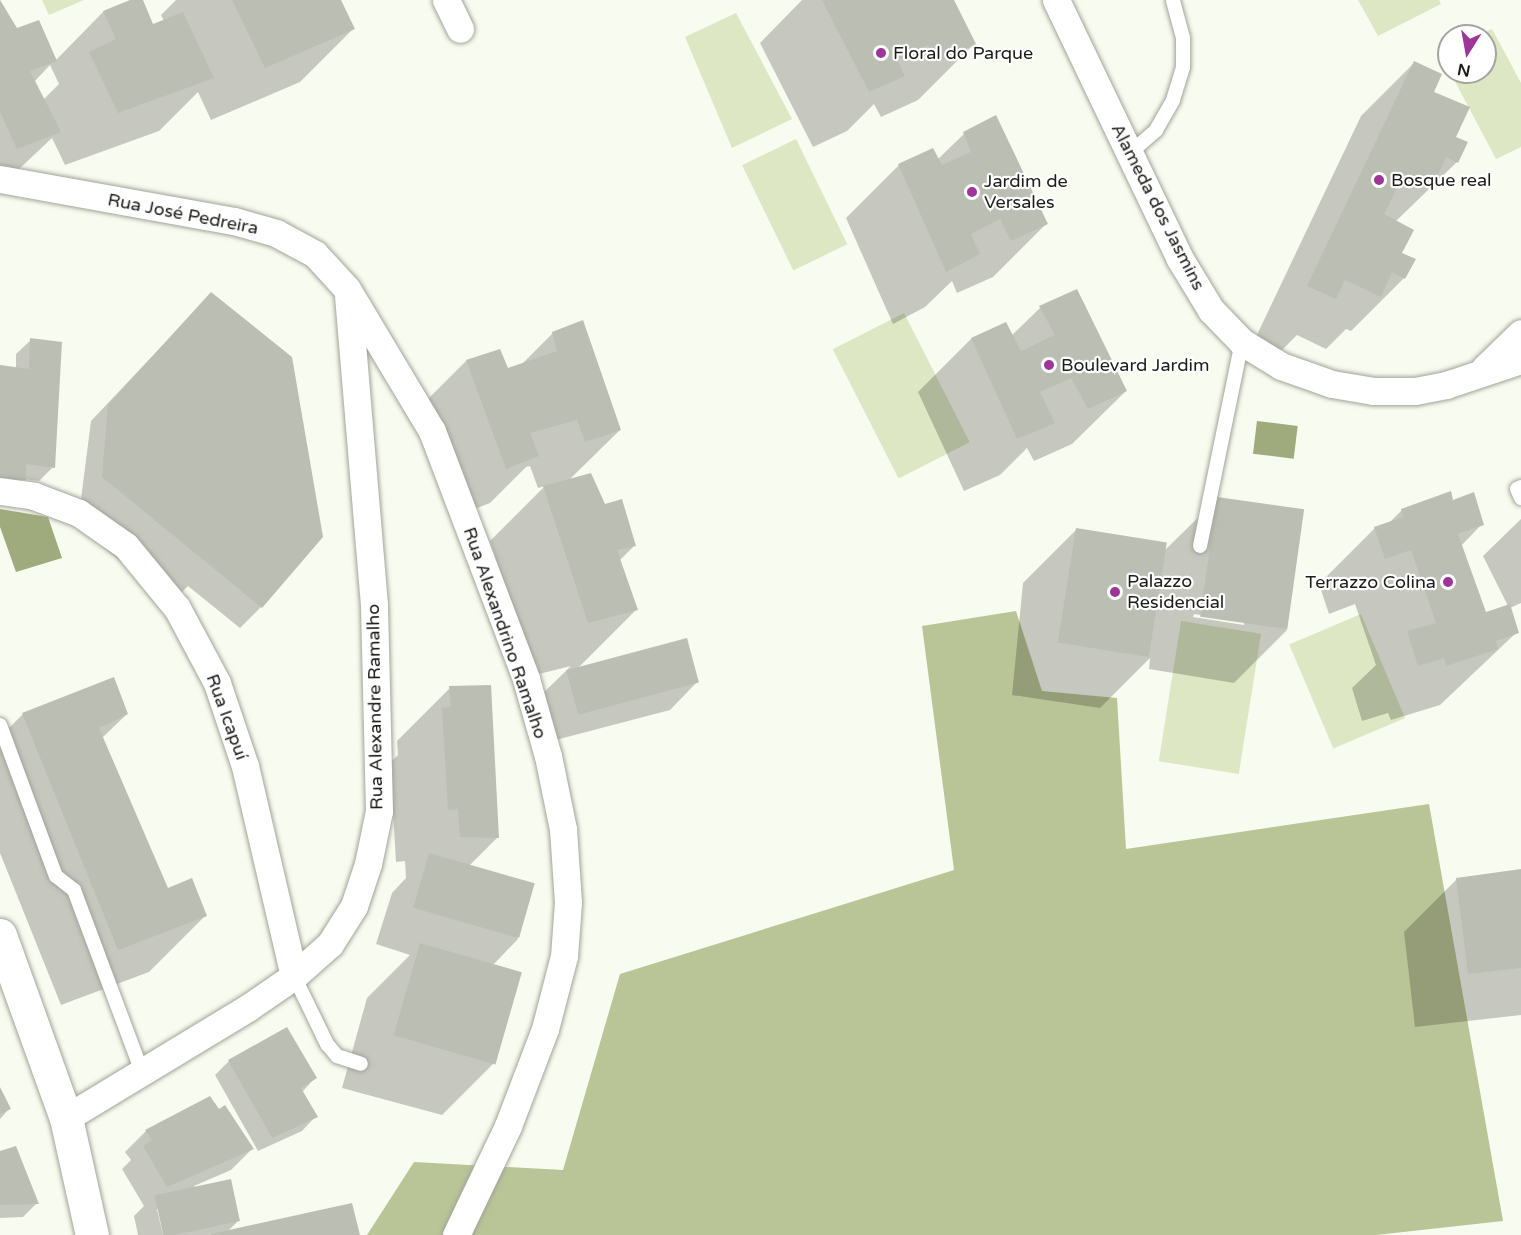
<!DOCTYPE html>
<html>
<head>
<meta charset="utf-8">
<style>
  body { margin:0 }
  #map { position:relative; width:1521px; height:1235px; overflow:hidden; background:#f8fbef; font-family:"Varela Round",sans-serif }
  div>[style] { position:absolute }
  .green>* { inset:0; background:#dde7c3; transform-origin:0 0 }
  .forest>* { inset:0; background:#b9c597 }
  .water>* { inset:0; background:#9faa7d; transform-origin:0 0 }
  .shadow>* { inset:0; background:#0003 }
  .building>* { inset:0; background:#bbbeb3; transform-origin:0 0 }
  .roads { filter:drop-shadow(0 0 2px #a1a499) drop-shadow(0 0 2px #a1a499) }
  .lane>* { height:14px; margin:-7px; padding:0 7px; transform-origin:7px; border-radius:7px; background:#fff }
  .street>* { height:27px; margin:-13.5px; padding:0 13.5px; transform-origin:13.5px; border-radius:13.5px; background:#fff }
  .secondary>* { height:33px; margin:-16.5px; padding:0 16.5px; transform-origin:16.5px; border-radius:16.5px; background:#fff }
  .dots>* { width:16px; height:16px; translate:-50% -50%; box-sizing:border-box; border:3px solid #fff; border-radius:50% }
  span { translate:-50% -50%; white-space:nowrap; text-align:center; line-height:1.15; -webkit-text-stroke:4.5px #fff; paint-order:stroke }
  .poi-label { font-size:18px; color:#1c1d19 }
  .left { translate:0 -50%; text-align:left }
  .right { translate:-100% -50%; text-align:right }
  .street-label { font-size:18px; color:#1c1d19 }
  .north { position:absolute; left:1437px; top:24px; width:60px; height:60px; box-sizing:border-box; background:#fff; border:2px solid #a4a5a3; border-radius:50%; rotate:191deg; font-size:16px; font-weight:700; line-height:24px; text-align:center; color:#1c1d19 }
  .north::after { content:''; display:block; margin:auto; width:21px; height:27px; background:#9e369a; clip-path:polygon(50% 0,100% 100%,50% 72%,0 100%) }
</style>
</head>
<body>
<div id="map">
  <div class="green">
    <i style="clip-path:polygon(42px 0,84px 0,49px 15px)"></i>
    <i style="clip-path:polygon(1358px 0,1439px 0,1441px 4px,1378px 36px)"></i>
    <i style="clip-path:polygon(736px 13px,792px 119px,732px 148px,685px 37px)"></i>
    <i style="clip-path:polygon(1492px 29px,1521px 83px,1521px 147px,1496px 159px,1450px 72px,1485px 72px,1485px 36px,1477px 36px)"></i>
    <i style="left:796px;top:139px;width:117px;height:60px;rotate:64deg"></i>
    <i style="left:904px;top:313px;width:145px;height:80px;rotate:63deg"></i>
    <i style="left:1361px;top:614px;width:113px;height:78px;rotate:67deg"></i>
    <i style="left:1181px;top:621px;width:81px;height:142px;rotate:9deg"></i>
  </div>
  <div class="forest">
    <i style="clip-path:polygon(1016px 611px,1042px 691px,1117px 698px,1126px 849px,1429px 804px,1503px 1221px,1376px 1235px,367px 1235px,414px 1162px,563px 1170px,620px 974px,954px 870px,922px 626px)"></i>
  </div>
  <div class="water">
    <i style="left:1257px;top:421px;width:41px;height:33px;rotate:7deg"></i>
    <i style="clip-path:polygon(0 509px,48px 517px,62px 558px,16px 572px,0 527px)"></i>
  </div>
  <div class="shadow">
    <i style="clip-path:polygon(evenodd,0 0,17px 30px,56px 60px,103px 12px,134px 0,141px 0,153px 26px,164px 21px,161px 15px,176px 0,340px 0,353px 29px,300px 82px,211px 120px,198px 92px,159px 131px,65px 165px,52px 138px,0 187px,0 0,50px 65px,59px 84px,43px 100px,34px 82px,50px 65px)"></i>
    <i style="clip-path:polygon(802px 0,952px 0,974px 44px,918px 100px,881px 117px,874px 104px,847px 131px,813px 147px,760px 43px)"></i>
    <i style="clip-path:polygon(1414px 63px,1453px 138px,1457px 162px,1395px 222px,1404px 278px,1351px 331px,1346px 329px,1326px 349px,1297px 335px,1281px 351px,1255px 339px,1361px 116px)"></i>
    <i style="clip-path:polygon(996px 117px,1046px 224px,993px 277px,957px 293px,952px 281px,925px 307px,893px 324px,846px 218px,899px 165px,937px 160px,964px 134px)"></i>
    <i style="clip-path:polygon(211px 294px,261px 607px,240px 628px,188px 586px,171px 603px,92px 538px,109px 521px,81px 499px,91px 421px)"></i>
    <i style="clip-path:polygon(1040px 308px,1126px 391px,1072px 444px,1034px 461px,1027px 448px,1000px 475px,964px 491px,918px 392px,971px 339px,1011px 336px)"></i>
    <i style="clip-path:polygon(553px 333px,620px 430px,569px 480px,604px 506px,634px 546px,619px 561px,636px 610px,579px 667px,697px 682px,670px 710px,552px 741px,539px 697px,571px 666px,535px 675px,490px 541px,545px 486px,538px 488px,530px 466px,526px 467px,490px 503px,459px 515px,419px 408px,466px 361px,499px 351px,507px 370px,521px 365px)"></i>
    <i style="clip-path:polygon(31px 340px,53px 467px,39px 481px,24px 479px,10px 494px,0 367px,16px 369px,16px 354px)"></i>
    <i style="clip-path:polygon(evenodd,1217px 499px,1287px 630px,1234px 683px,1149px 669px,1150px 658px,1100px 708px,1012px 695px,1023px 583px,1076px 530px,1164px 551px,1217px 499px,1194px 614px,1244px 622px,1244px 625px,1193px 617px,1194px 614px)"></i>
    <i style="clip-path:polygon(1452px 502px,1482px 524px,1461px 546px,1485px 614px,1508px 606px,1483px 556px,1521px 519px,1521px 603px,1510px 608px,1517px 632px,1440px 705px,1391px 720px,1388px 713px,1362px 721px,1352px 688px,1376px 665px,1355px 604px,1329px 614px,1319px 584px,1375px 528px,1388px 524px,1402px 510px)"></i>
    <i style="clip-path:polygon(450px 688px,497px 838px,469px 866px,518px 939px,492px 966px,495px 1062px,442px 1115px,342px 1088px,367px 998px,410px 955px,376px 944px,392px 893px,406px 878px,405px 861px,396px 862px,390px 763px,398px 755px,397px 741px)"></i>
    <i style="clip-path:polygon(23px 714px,127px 714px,102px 738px,167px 890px,205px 916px,149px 972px,61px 1005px,0 853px,0 737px)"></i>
    <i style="clip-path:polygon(1521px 871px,1521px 1015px,1415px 1027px,1404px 932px,1457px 879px)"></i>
    <i style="clip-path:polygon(229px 1061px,315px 1078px,302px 1092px,316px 1116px,302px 1131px,258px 1151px,215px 1075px)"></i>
    <i style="clip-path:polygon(0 1090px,9px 1109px,0 1119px)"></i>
    <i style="clip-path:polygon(146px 1131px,252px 1149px,231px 1170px,194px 1186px,238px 1221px,227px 1232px,358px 1235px,166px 1235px,160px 1209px,157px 1209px,163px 1235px,138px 1235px,134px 1216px,144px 1206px,122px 1169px,131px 1160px,125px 1152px)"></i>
    <i style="clip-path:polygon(0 1153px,37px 1203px,23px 1217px,0 1218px)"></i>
  </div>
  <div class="building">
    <i style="clip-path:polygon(0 0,17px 28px,39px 20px,57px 61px,30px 71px,61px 132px,17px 149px,0 112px)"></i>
    <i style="clip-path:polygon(130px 0,143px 0,153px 24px,183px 12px,214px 78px,118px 113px,89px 52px,116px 39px,103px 11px)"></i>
    <i style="clip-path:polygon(232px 0,341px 0,355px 29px,265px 68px)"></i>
    <i style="clip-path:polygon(822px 0,954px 0,976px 44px,937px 62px,928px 45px,897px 60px,905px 76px,869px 92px)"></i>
    <i style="clip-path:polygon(1414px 61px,1442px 74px,1434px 92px,1470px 107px,1456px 137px,1468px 142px,1458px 163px,1446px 157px,1433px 186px,1404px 175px,1384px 214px,1414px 230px,1402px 253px,1416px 259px,1405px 279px,1392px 272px,1381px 297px,1345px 280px,1336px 299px,1307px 286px)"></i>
    <i style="clip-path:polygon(996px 115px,1048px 224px,1011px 241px,1000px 219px,971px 234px,980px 254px,946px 272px,898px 164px,933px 148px,942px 165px,971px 152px,963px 132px)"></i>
    <i style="clip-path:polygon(1077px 289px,1127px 391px,1088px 409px,1071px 378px,1040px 392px,1055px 423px,1017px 439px,971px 338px,1006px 322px,1021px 351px,1055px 335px,1039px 306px)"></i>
    <i style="clip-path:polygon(211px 292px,292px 357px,323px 537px,262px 608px,102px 477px,108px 405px)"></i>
    <i style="clip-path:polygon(583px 320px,621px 430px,585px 442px,577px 420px,530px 433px,539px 456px,506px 469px,466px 360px,500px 349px,508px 368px,557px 351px,552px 332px)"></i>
    <i style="clip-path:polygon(30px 338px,62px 342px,55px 468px,26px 464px,26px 480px,0 478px,0 365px,29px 369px)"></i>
    <i style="clip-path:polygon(591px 473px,605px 504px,622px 499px,636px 546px,617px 550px,638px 610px,588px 623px,543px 486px)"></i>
    <i style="clip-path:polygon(1451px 491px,1453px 500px,1474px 492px,1484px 525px,1458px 534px,1486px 612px,1510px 604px,1519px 633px,1496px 641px,1498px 649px,1446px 666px,1444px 658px,1418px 666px,1407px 631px,1436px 623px,1411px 550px,1385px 559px,1374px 527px,1403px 517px,1401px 509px)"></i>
    <i style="left:1217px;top:497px;width:88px;height:121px;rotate:8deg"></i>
    <i style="left:1076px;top:528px;width:92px;height:116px;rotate:9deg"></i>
    <i style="left:687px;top:638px;width:46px;height:125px;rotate:75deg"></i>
    <i style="clip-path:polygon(114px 677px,128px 714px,99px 728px,168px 888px,192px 878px,207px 916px,118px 950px,22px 713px)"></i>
    <i style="clip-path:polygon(491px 685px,499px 838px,460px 837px,458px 809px,448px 810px,442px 708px,451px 707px,449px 686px)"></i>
    <i style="left:429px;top:853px;width:110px;height:57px;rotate:16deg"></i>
    <i style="clip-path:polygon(1521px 869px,1521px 968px,1468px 974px,1456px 878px)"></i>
    <i style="left:420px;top:943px;width:106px;height:96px;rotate:16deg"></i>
    <i style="clip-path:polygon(287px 1027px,317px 1078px,301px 1088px,318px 1117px,272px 1138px,228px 1060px)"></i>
    <i style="clip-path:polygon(0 1087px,11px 1109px,0 1114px)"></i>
    <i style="clip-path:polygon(210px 1096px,219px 1109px,225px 1105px,254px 1149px,167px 1187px,143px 1146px,152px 1140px,145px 1130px)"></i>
    <i style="clip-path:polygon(16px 1146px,39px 1204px,0 1205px,0 1151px)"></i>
    <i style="left:231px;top:1179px;width:43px;height:78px;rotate:78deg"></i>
    <i style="clip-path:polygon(352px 1203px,360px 1235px,211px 1235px,211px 1234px)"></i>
  </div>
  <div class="roads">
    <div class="lane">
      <i style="left:1130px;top:153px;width:35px;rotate:-41deg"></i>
      <i style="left:1156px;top:130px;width:34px;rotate:-60deg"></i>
      <i style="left:1173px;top:100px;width:34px;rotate:-73deg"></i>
      <i style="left:1183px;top:67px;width:29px;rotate:-90deg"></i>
      <i style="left:1183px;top:38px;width:39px;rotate:-105deg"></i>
      <i style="left:1521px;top:487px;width:4px;rotate:153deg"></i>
      <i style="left:1517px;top:489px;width:10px;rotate:66deg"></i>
      <i style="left:1200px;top:546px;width:208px;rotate:-78.4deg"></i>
      <i style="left:0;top:725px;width:161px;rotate:69.7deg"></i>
      <i style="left:56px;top:876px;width:23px;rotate:38deg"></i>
      <i style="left:74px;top:890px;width:194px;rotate:69.5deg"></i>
      <i style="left:294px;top:976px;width:76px;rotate:64.1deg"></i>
      <i style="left:327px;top:1044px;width:16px;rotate:50deg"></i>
      <i style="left:337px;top:1056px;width:25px;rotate:18deg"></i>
    </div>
    <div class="street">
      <i style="left:446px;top:0;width:32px;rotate:64deg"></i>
      <i style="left:1056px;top:0;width:287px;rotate:64.4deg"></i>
      <i style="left:1180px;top:259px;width:60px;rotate:58.7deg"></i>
      <i style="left:1211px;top:310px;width:45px;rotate:45.9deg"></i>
      <i style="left:1242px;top:342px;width:46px;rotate:31.6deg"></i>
      <i style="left:1281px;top:366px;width:54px;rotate:19.4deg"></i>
      <i style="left:1332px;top:384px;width:43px;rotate:9.5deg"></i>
      <i style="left:1374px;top:391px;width:41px"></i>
      <i style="left:1415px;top:391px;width:32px;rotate:-11deg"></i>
      <i style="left:1446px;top:385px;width:79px;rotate:-18.4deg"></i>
      <i style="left:0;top:179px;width:238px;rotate:10.2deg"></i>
      <i style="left:234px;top:221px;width:44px;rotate:15.9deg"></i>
      <i style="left:276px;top:233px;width:44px;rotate:28.3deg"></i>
      <i style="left:315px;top:254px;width:47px;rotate:47.6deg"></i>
      <i style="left:347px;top:289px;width:165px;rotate:59.1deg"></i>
      <i style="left:432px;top:431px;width:265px;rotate:69.2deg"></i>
      <i style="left:526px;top:679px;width:80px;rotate:74.1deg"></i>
      <i style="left:548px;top:756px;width:75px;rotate:78.4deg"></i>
      <i style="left:563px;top:829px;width:73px;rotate:86.1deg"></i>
      <i style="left:568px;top:902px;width:54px;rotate:94.2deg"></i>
      <i style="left:564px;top:956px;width:75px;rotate:104.6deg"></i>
      <i style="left:545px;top:1029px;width:104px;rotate:110.9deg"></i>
      <i style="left:508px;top:1126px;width:121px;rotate:115.5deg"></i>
      <i style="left:1485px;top:368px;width:50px;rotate:-44.2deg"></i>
      <i style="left:0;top:491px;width:34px;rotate:8deg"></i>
      <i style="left:34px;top:496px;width:48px;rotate:20.7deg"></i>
      <i style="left:79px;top:513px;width:57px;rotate:35.1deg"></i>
      <i style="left:126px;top:546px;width:80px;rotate:50.6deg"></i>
      <i style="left:177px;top:608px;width:85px;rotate:61.9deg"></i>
      <i style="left:217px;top:683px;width:88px;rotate:71.4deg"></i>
      <i style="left:245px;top:766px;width:216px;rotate:76.9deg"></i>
      <i style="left:66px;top:1118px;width:214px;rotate:-31.2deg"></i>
      <i style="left:249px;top:1007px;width:55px;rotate:-34.6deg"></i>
      <i style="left:294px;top:976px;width:48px;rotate:-41.6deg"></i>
      <i style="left:330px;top:944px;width:45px;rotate:-57.7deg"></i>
      <i style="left:354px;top:906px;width:44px;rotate:-71.6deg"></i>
      <i style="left:368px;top:864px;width:54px;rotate:-78.3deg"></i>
      <i style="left:379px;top:811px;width:206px;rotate:-91.4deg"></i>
      <i style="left:374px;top:605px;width:310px;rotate:-94.8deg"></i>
    </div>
    <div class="secondary">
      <i style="left:0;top:935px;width:195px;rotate:70.2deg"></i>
      <i style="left:66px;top:1118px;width:120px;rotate:77.5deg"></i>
    </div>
  </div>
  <div class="dots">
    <i style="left:881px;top:53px;background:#9e369a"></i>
    <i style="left:1379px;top:180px;background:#9e369a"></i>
    <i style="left:972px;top:192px;background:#9e369a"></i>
    <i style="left:1049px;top:365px;background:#9e369a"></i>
    <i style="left:1448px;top:582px;background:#9e369a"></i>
    <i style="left:1115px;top:592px;background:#9e369a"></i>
  </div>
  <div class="poi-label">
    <span class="left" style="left:893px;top:53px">Floral do Parque</span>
    <span class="left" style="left:1391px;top:180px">Bosque real</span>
    <span class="left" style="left:984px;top:192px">Jardim de<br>Versales</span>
    <span class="left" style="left:1061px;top:365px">Boulevard Jardim</span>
    <span class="left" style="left:1127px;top:592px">Palazzo<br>Residencial</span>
    <span class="right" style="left:1436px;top:582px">Terrazzo Colina</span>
  </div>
  <div class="street-label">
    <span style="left:1158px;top:207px;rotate:63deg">Alameda dos Jasmins</span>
    <span style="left:183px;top:214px;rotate:11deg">Rua José Pedreira</span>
    <span style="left:505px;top:633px;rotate:71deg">Rua Alexandrino Ramalho</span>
    <span style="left:375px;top:707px;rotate:-91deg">Rua Alexandre Ramalho</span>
    <span style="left:227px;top:717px;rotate:70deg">Rua Icapuí</span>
  </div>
  <div class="north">N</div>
</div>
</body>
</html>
